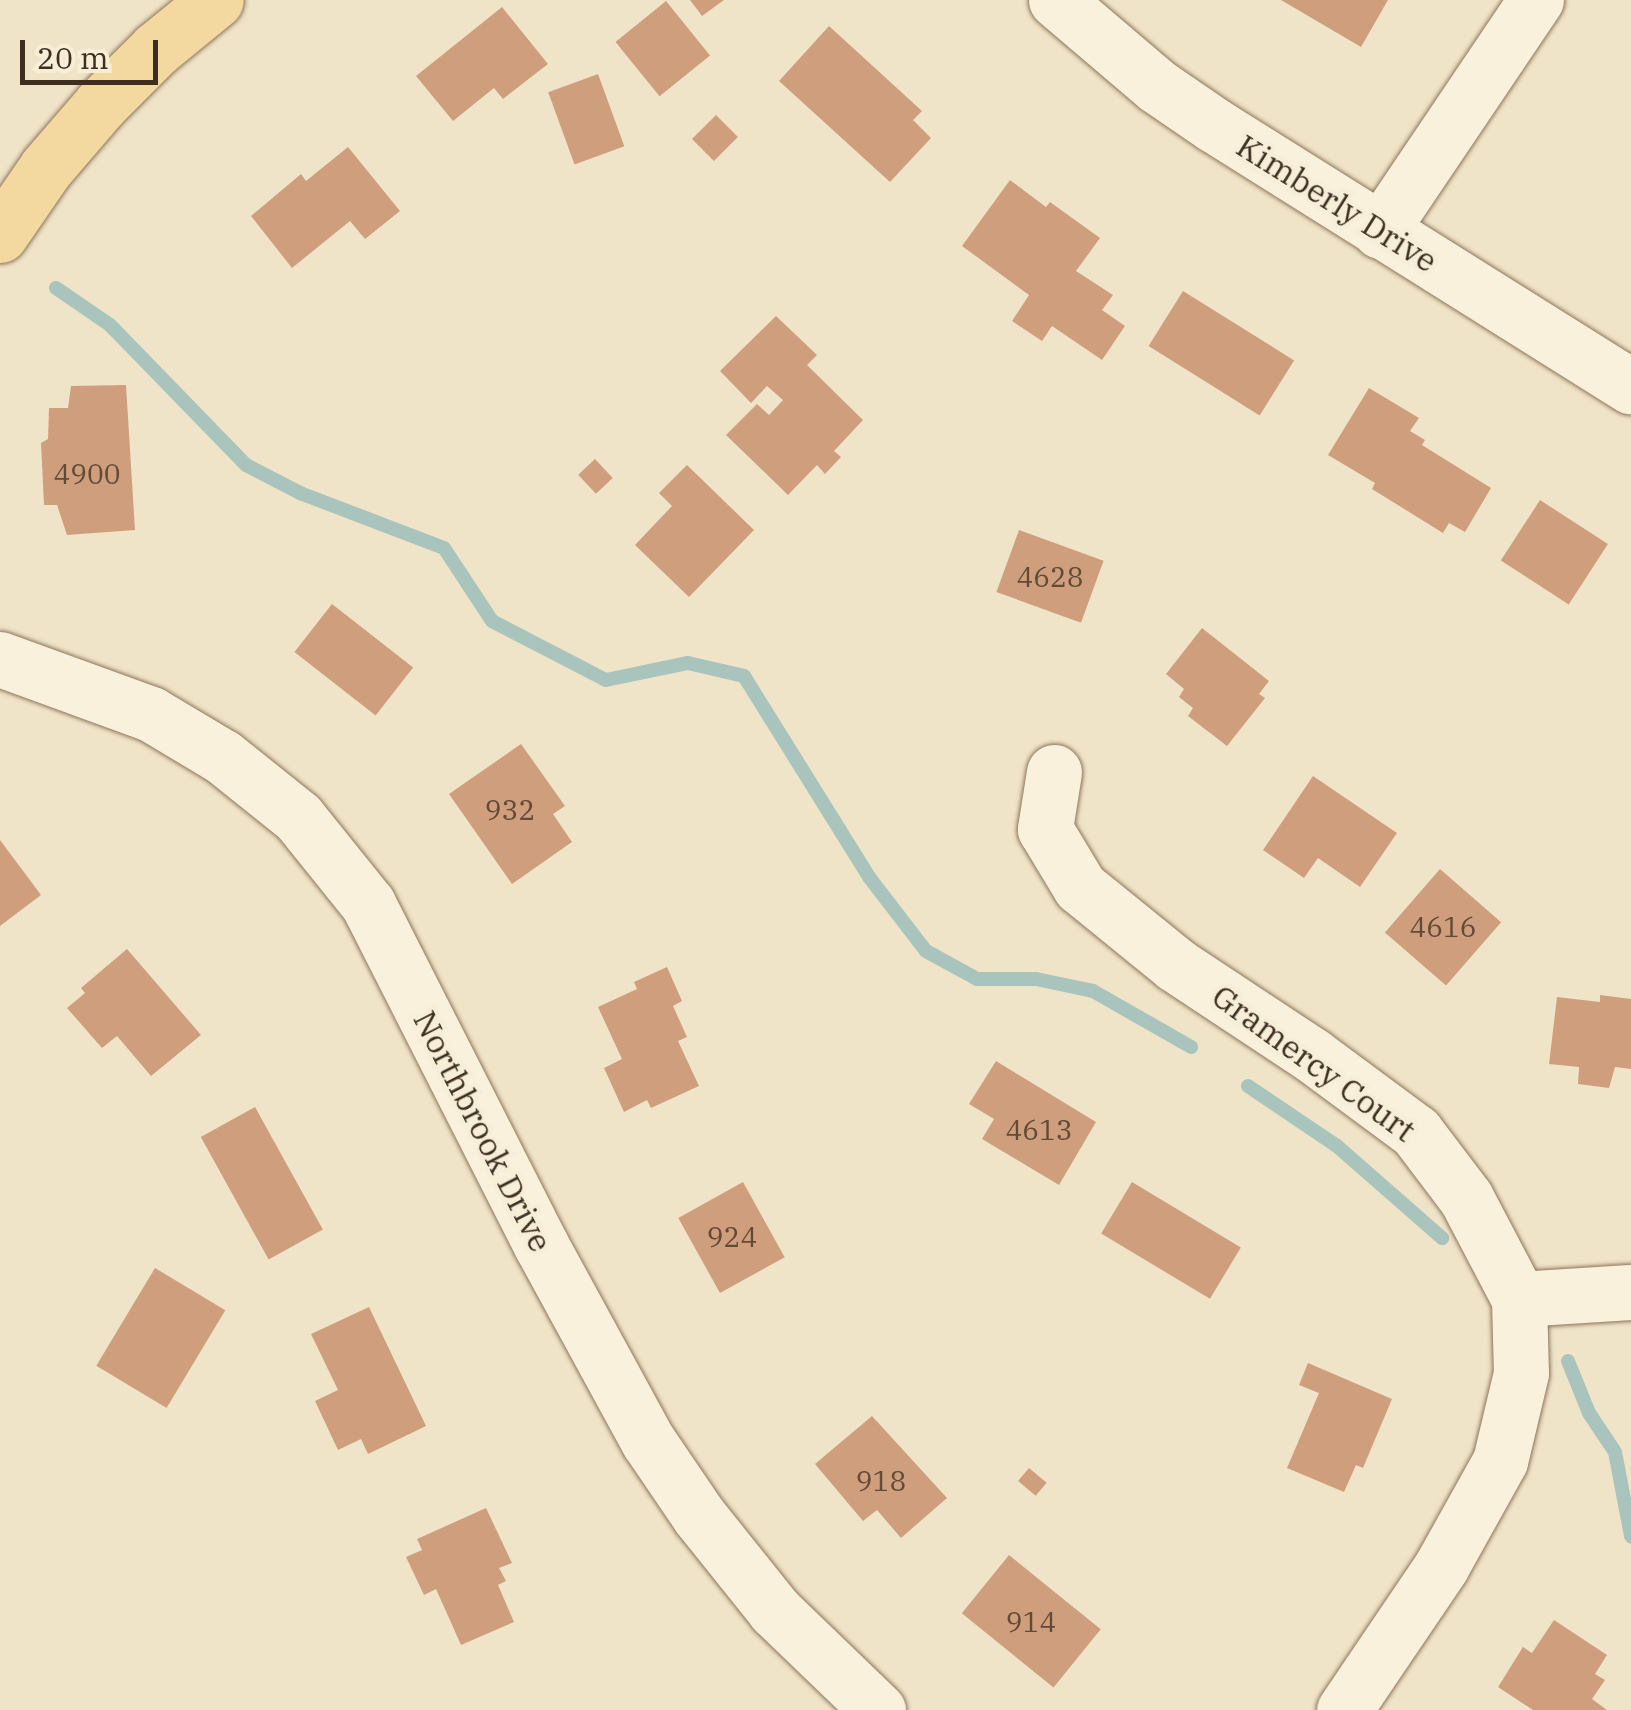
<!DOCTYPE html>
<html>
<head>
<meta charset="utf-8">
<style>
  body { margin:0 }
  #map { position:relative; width:1631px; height:1710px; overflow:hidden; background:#f0e4c8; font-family:"IBM Plex Serif",serif }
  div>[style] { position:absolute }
  .stream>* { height:14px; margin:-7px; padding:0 7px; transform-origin:7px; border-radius:7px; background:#a9c4bc }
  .building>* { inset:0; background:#cf9f7d; transform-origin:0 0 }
  .roads { filter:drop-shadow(0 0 2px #8d765c) drop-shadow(0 0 2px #8d765c) }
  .minor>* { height:55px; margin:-27.5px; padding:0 27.5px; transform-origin:27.5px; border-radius:27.5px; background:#faf1dc }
  .major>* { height:55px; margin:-27.5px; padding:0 27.5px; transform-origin:27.5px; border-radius:27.5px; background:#f3d9a0 }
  span { translate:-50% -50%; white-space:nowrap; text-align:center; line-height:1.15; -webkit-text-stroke:9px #f7eed8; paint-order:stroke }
  .number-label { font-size:28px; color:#624a37 }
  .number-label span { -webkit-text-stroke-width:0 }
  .street-label { font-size:32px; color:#3d2e20 }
  .scale { position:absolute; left:20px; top:40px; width:138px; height:45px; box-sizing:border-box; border:5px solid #3d2e20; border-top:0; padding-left:12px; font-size:30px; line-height:35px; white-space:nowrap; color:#3d2e20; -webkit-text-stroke:8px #f7eed8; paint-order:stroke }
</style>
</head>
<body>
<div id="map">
  <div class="stream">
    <i style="left:56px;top:288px;width:65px;rotate:34.4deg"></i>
    <i style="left:110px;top:325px;width:195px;rotate:45.8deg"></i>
    <i style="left:246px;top:465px;width:61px;rotate:27.4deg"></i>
    <i style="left:300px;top:493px;width:154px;rotate:20.9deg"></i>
    <i style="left:444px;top:548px;width:87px;rotate:56.7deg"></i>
    <i style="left:492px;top:621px;width:128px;rotate:27.4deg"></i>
    <i style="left:606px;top:680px;width:84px;rotate:-11.7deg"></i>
    <i style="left:688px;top:663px;width:57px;rotate:13.1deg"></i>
    <i style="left:744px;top:676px;width:237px;rotate:58.1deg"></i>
    <i style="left:869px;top:877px;width:93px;rotate:52.4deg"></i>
    <i style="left:926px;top:951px;width:58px;rotate:28.8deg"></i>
    <i style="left:977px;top:979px;width:59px"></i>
    <i style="left:1036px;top:979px;width:58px;rotate:11.9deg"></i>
    <i style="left:1093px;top:991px;width:113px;rotate:29.7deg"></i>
    <i style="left:1248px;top:1086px;width:107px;rotate:34deg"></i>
    <i style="left:1337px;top:1146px;width:140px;rotate:41.2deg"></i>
    <i style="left:1568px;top:1361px;width:56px;rotate:68deg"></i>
    <i style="left:1589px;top:1413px;width:47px;rotate:56.3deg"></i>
    <i style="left:1615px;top:1452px;width:86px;rotate:79.2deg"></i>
  </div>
  <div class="building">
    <i style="clip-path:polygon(690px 0,724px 0,702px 16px)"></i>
    <i style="clip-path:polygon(1281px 0,1388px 0,1361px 47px)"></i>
    <i style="left:666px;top:1px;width:70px;height:65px;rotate:51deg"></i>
    <i style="clip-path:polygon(502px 7px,548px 64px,503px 99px,494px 88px,453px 121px,416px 76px)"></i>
    <i style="clip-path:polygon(829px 26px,922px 111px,913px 120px,931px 138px,890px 182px,779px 81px)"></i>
    <i style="left:598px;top:74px;width:77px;height:53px;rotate:70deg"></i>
    <i style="left:716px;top:115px;width:31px;height:34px;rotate:45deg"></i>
    <i style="clip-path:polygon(348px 147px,400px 211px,365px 239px,350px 221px,292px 268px,251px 216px,301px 174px,306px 181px)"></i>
    <i style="clip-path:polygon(1010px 180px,1046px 207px,1050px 202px,1100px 238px,1076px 271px,1113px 295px,1102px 310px,1125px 326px,1102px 360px,1052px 326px,1042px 341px,1012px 321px,1029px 295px,962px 246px)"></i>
    <i style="left:1183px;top:291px;width:131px;height:65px;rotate:32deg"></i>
    <i style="clip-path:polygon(776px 316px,817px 355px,807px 365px,863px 420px,834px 451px,841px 457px,825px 474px,817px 465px,788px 495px,726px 435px,757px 404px,769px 415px,783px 400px,767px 386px,751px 403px,720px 371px)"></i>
    <i style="clip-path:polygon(126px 385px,135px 530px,67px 535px,57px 505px,44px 505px,41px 443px,48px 439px,49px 408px,68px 408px,71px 386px)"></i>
    <i style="clip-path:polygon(1369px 388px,1419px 418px,1410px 431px,1425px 440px,1422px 445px,1491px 488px,1465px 532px,1449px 523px,1443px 533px,1372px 489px,1375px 483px,1328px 455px)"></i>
    <i style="left:595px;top:459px;width:26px;height:23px;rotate:47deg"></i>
    <i style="clip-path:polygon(687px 465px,754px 530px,689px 597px,635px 545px,672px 506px,659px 493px)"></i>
    <i style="left:1540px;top:500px;width:81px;height:72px;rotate:33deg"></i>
    <i style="left:1019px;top:530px;width:90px;height:66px;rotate:20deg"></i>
    <i style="left:332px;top:604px;width:103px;height:61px;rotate:38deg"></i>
    <i style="clip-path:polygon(1202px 628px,1269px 681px,1259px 694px,1265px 698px,1227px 746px,1188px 716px,1193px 708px,1179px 697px,1184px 689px,1166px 674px)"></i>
    <i style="clip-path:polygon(521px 744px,565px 806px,553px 814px,572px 842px,512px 884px,449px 794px)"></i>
    <i style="clip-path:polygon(1313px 776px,1397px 833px,1360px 887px,1318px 858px,1304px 878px,1263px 850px)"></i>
    <i style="clip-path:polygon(0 840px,41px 895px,0 926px)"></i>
    <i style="left:1440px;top:869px;width:81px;height:84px;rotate:41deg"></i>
    <i style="clip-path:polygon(127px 949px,201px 1035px,151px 1076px,117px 1036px,102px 1048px,67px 1008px,85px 993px,81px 988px)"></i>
    <i style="clip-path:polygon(667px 967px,682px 1001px,673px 1006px,687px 1037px,678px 1041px,699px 1086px,651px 1108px,647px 1100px,624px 1112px,604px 1068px,622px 1059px,598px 1007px,637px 989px,634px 982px)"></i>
    <i style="clip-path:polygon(1600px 995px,1631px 999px,1631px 1069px,1615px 1067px,1609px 1088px,1578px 1084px,1579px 1067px,1549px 1064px,1557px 997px,1600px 1002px)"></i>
    <i style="clip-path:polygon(996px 1061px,1096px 1122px,1059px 1185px,982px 1139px,994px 1119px,969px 1104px)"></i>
    <i style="left:255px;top:1107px;width:140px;height:62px;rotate:61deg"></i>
    <i style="left:743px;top:1182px;width:86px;height:74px;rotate:61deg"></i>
    <i style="left:1132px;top:1182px;width:127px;height:60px;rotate:31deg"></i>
    <i style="left:155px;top:1268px;width:82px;height:114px;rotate:31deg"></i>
    <i style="clip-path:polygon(369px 1307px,426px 1426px,368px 1454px,361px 1439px,338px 1450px,315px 1401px,338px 1390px,311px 1334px)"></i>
    <i style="clip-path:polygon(1308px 1363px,1392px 1399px,1363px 1468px,1356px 1465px,1344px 1492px,1287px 1468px,1319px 1393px,1299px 1385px)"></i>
    <i style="clip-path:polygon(872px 1416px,947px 1498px,901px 1538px,877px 1510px,863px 1521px,815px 1464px)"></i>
    <i style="left:1029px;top:1468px;width:23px;height:17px;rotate:40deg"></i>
    <i style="clip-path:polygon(486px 1508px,512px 1563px,499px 1568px,506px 1581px,498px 1585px,514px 1622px,461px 1645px,436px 1589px,424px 1595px,406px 1557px,422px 1550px,417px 1539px)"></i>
    <i style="left:1009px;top:1555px;width:118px;height:75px;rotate:39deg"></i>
    <i style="clip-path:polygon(1554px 1620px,1607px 1655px,1595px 1674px,1605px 1680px,1592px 1699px,1607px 1710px,1533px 1710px,1498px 1687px,1523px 1647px,1532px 1653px)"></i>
  </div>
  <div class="roads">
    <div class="minor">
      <i style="left:1056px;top:0;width:133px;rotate:40.4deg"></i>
      <i style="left:1157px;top:86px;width:69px;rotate:34.4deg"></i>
      <i style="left:1214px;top:125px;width:492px;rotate:32.1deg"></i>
      <i style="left:1380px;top:231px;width:279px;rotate:-56deg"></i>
      <i style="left:0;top:659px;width:161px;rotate:20deg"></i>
      <i style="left:151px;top:714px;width:84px;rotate:30.8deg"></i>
      <i style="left:223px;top:757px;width:96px;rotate:38.7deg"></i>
      <i style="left:298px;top:817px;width:112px;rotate:51.2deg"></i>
      <i style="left:368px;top:904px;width:382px;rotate:63.1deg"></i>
      <i style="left:541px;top:1245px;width:223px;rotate:61.4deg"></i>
      <i style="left:648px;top:1441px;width:91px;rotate:55.8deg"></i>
      <i style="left:699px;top:1516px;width:122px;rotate:51.3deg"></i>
      <i style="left:775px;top:1611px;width:143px;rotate:43.9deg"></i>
      <i style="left:1054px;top:772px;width:58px;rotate:99deg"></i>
      <i style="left:1045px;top:829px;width:68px;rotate:58.9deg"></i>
      <i style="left:1080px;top:887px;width:124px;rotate:39.1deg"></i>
      <i style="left:1176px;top:965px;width:163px;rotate:33.5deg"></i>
      <i style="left:1312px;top:1055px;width:129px;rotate:36.5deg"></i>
      <i style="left:1416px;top:1132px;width:83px;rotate:52.9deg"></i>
      <i style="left:1466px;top:1198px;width:114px;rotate:62.3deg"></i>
      <i style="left:1519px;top:1299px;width:74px;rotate:88.5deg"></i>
      <i style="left:1521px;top:1373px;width:90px;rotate:103.4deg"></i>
      <i style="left:1500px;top:1461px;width:121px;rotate:119.1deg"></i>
      <i style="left:1441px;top:1567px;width:173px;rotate:124.1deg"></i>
      <i style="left:1519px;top:1299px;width:112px;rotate:-3.6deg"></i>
    </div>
    <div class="major">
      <i style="left:0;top:235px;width:81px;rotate:-55.5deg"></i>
      <i style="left:46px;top:168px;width:84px;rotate:-49.3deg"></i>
      <i style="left:101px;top:104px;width:78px;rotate:-45deg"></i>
      <i style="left:156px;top:49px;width:77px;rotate:-39.2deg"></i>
    </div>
  </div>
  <div class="number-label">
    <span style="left:87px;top:474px">4900</span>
    <span style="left:1050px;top:577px">4628</span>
    <span style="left:510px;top:810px">932</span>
    <span style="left:1443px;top:927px">4616</span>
    <span style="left:1039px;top:1130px">4613</span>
    <span style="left:732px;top:1237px">924</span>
    <span style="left:881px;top:1481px">918</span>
    <span style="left:1031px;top:1622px">914</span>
  </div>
  <div class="street-label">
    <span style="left:1337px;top:203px;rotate:32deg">Kimberly Drive</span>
    <span style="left:1314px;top:1063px;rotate:36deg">Gramercy Court</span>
    <span style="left:483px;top:1131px;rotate:63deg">Northbrook Drive</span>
  </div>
  <div class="scale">20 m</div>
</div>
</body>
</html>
